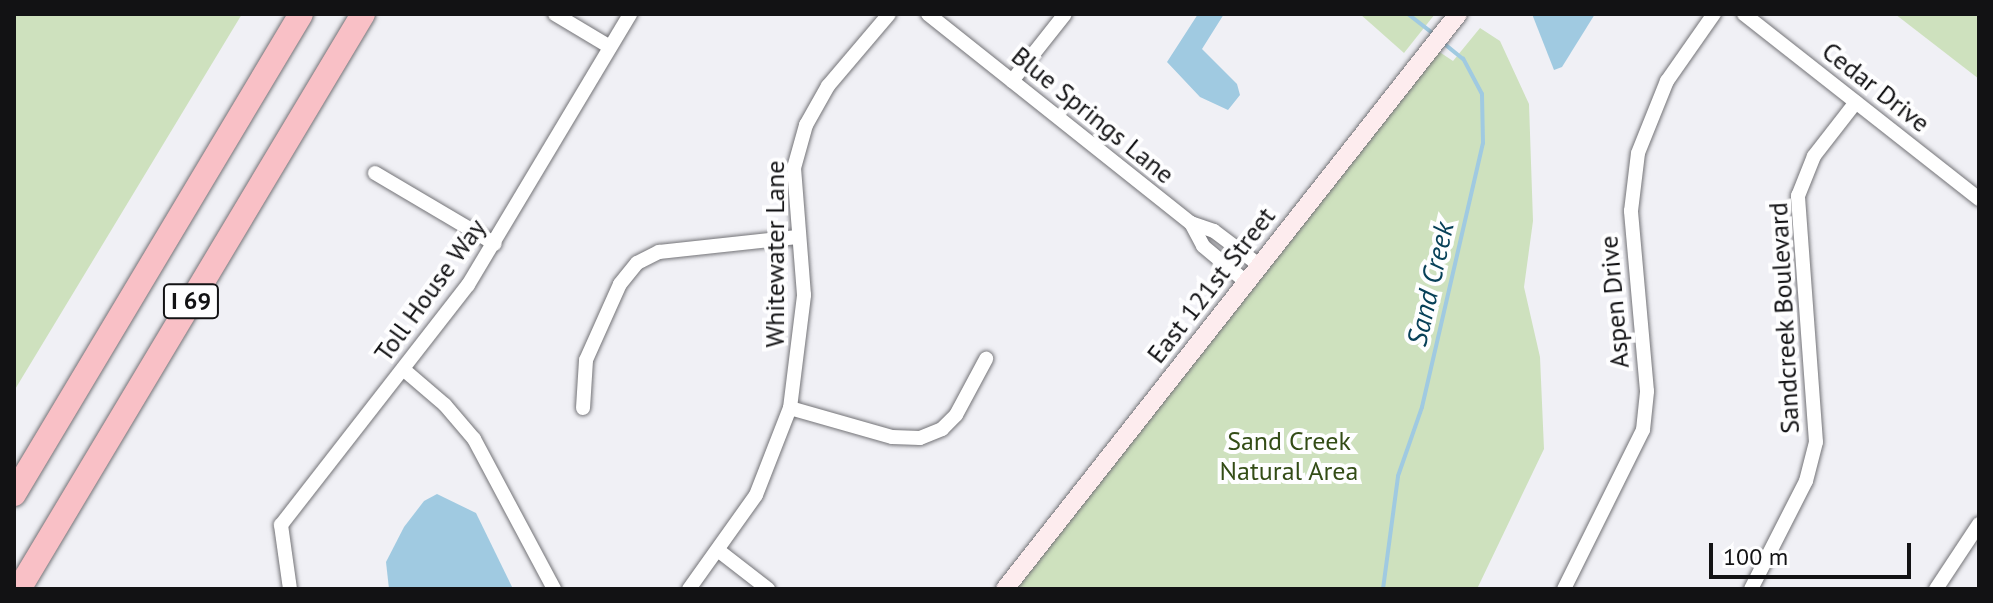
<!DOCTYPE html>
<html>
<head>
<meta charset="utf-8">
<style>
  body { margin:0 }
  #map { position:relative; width:1993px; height:603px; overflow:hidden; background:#f0f0f5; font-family:"PT Sans",sans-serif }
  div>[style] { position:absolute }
  .green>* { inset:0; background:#cee1be }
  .water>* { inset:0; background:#a0cae1 }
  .stream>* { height:4px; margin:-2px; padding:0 2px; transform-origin:2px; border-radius:2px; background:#a0cae1 }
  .roads { filter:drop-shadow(0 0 2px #737377) drop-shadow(0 0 2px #737377) }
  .street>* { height:14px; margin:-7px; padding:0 7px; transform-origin:7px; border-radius:7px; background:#fff }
  .secondary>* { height:18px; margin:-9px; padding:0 9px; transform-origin:9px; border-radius:9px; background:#fdecee }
  .highway>* { height:24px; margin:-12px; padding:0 12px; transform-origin:12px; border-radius:12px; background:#f9c0c6 }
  span { translate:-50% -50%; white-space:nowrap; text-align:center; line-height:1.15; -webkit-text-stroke:8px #fefeff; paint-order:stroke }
  .shield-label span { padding:2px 6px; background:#fefeff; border:2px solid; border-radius:6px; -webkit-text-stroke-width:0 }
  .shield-label { font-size:24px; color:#121214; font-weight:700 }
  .street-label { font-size:26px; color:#121214 }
  .park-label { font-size:26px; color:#334c16 }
  .water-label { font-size:28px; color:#084159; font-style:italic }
  .frame { position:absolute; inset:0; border:16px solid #121214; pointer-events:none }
  .scale { position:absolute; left:1709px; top:543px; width:202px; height:36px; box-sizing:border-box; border:4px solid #121214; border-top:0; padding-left:10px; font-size:24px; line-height:28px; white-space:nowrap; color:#121214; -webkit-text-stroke:6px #fefeff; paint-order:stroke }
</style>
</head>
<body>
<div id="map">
  <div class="green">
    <i style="clip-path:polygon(14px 14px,242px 14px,14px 391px)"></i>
    <i style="clip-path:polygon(1360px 14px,1435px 14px,1404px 53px)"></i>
    <i style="clip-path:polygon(1895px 14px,1979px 14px,1979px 79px)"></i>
    <i style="clip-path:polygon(1480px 28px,1500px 41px,1529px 104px,1533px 221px,1524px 287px,1540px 357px,1544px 449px,1477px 589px,1014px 589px,1438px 51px,1453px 61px)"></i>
  </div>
  <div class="water">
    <i style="clip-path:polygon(1198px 14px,1224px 14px,1202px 49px,1237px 84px,1240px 95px,1228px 110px,1200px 97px,1167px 62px)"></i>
    <i style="clip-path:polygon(1532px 14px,1595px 14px,1562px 67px,1554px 70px)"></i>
    <i style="clip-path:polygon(437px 494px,476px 513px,513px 589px,389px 589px,386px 562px,404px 527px,424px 501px)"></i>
  </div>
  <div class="stream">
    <i style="left:1408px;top:14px;width:34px;rotate:38deg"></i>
    <i style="left:1383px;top:589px;width:114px;rotate:-82.4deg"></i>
    <i style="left:1398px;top:476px;width:73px;rotate:-70.8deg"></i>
    <i style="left:1422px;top:407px;width:271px;rotate:-77deg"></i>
    <i style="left:1483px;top:143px;width:49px;rotate:-91.2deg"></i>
    <i style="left:1482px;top:94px;width:40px;rotate:-118deg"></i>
    <i style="left:1463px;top:59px;width:28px;rotate:-141deg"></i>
  </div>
  <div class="roads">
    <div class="street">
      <i style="left:555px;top:14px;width:64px;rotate:31deg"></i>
      <i style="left:928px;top:14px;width:336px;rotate:38.5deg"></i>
      <i style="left:1191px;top:223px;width:24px;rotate:19deg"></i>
      <i style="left:1214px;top:231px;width:56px;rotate:37.1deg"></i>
      <i style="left:1744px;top:14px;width:299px;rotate:38.2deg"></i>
      <i style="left:1012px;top:81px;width:85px;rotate:-51.7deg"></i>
      <i style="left:375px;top:173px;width:139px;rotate:30.6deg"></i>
      <i style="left:1191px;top:223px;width:26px;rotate:62deg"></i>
      <i style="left:1203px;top:246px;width:56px;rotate:39.9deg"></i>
      <i style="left:403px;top:369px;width:55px;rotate:40.6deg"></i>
      <i style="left:445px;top:405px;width:45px;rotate:49.5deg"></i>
      <i style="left:474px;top:439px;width:170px;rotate:61.9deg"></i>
      <i style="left:583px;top:408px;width:48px;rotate:-86.4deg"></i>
      <i style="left:586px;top:360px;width:83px;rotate:-65.9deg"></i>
      <i style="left:620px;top:284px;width:27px;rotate:-51deg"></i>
      <i style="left:637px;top:263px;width:25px;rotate:-27deg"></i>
      <i style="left:659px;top:252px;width:139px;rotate:-6.2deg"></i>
      <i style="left:790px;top:408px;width:106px;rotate:15.9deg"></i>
      <i style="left:892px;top:437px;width:28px;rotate:2deg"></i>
      <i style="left:920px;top:438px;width:24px;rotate:-22deg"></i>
      <i style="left:942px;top:429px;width:20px;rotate:-45deg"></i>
      <i style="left:956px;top:415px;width:64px;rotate:-61.8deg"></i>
      <i style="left:719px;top:551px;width:62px;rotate:37.8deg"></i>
      <i style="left:290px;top:589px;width:65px;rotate:-98deg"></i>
      <i style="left:281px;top:525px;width:304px;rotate:-52.1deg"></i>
      <i style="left:468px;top:285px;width:316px;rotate:-59.1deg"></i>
      <i style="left:689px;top:589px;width:115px;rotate:-54.5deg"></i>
      <i style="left:756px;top:495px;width:93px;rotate:-68.7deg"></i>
      <i style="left:790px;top:408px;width:114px;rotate:-82.9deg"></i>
      <i style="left:804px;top:295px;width:127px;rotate:-94.5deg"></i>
      <i style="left:794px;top:168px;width:45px;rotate:-74.4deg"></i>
      <i style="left:806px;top:125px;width:45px;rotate:-60.6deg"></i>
      <i style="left:828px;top:86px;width:94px;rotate:-49.7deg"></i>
      <i style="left:1564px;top:589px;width:178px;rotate:-63.6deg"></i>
      <i style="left:1643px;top:430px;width:39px;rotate:-84deg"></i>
      <i style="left:1647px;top:391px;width:181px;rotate:-95.1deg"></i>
      <i style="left:1631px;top:211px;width:58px;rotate:-83.1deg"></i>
      <i style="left:1638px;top:153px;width:78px;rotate:-68.1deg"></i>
      <i style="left:1667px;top:81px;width:82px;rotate:-55deg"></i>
      <i style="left:1751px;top:589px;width:121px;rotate:-63deg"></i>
      <i style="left:1806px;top:481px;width:40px;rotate:-75.6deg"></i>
      <i style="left:1816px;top:442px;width:247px;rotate:-94.2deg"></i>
      <i style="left:1798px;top:196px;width:43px;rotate:-68.2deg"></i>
      <i style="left:1814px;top:156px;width:68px;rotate:-52.1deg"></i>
      <i style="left:1936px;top:589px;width:78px;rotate:-56.5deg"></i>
    </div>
    <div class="secondary">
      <i style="left:1005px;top:589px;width:732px;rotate:-51.77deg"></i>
    </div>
    <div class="highway">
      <i style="left:14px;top:494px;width:559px;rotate:-59.12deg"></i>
      <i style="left:19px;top:589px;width:670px;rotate:-59.11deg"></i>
    </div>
  </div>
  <div class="shield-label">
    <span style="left:191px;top:301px">I 69</span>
  </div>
  <div class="street-label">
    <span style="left:1876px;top:87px;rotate:38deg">Cedar Drive</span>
    <span style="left:1093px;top:115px;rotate:39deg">Blue Springs Lane</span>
    <span style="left:775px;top:254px;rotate:-90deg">Whitewater Lane</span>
    <span style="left:1211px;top:285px;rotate:-52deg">East 121st Street</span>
    <span style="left:430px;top:290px;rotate:-54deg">Toll House Way</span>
    <span style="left:1614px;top:302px;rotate:-95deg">Aspen Drive</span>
    <span style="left:1784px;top:318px;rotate:-93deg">Sandcreek Boulevard</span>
  </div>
  <div class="park-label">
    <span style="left:1289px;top:456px">Sand Creek<br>Natural Area</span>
  </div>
  <div class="water-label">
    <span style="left:1430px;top:284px;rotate:-77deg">Sand Creek</span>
  </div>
  <div class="frame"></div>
  <div class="scale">100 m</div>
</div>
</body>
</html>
